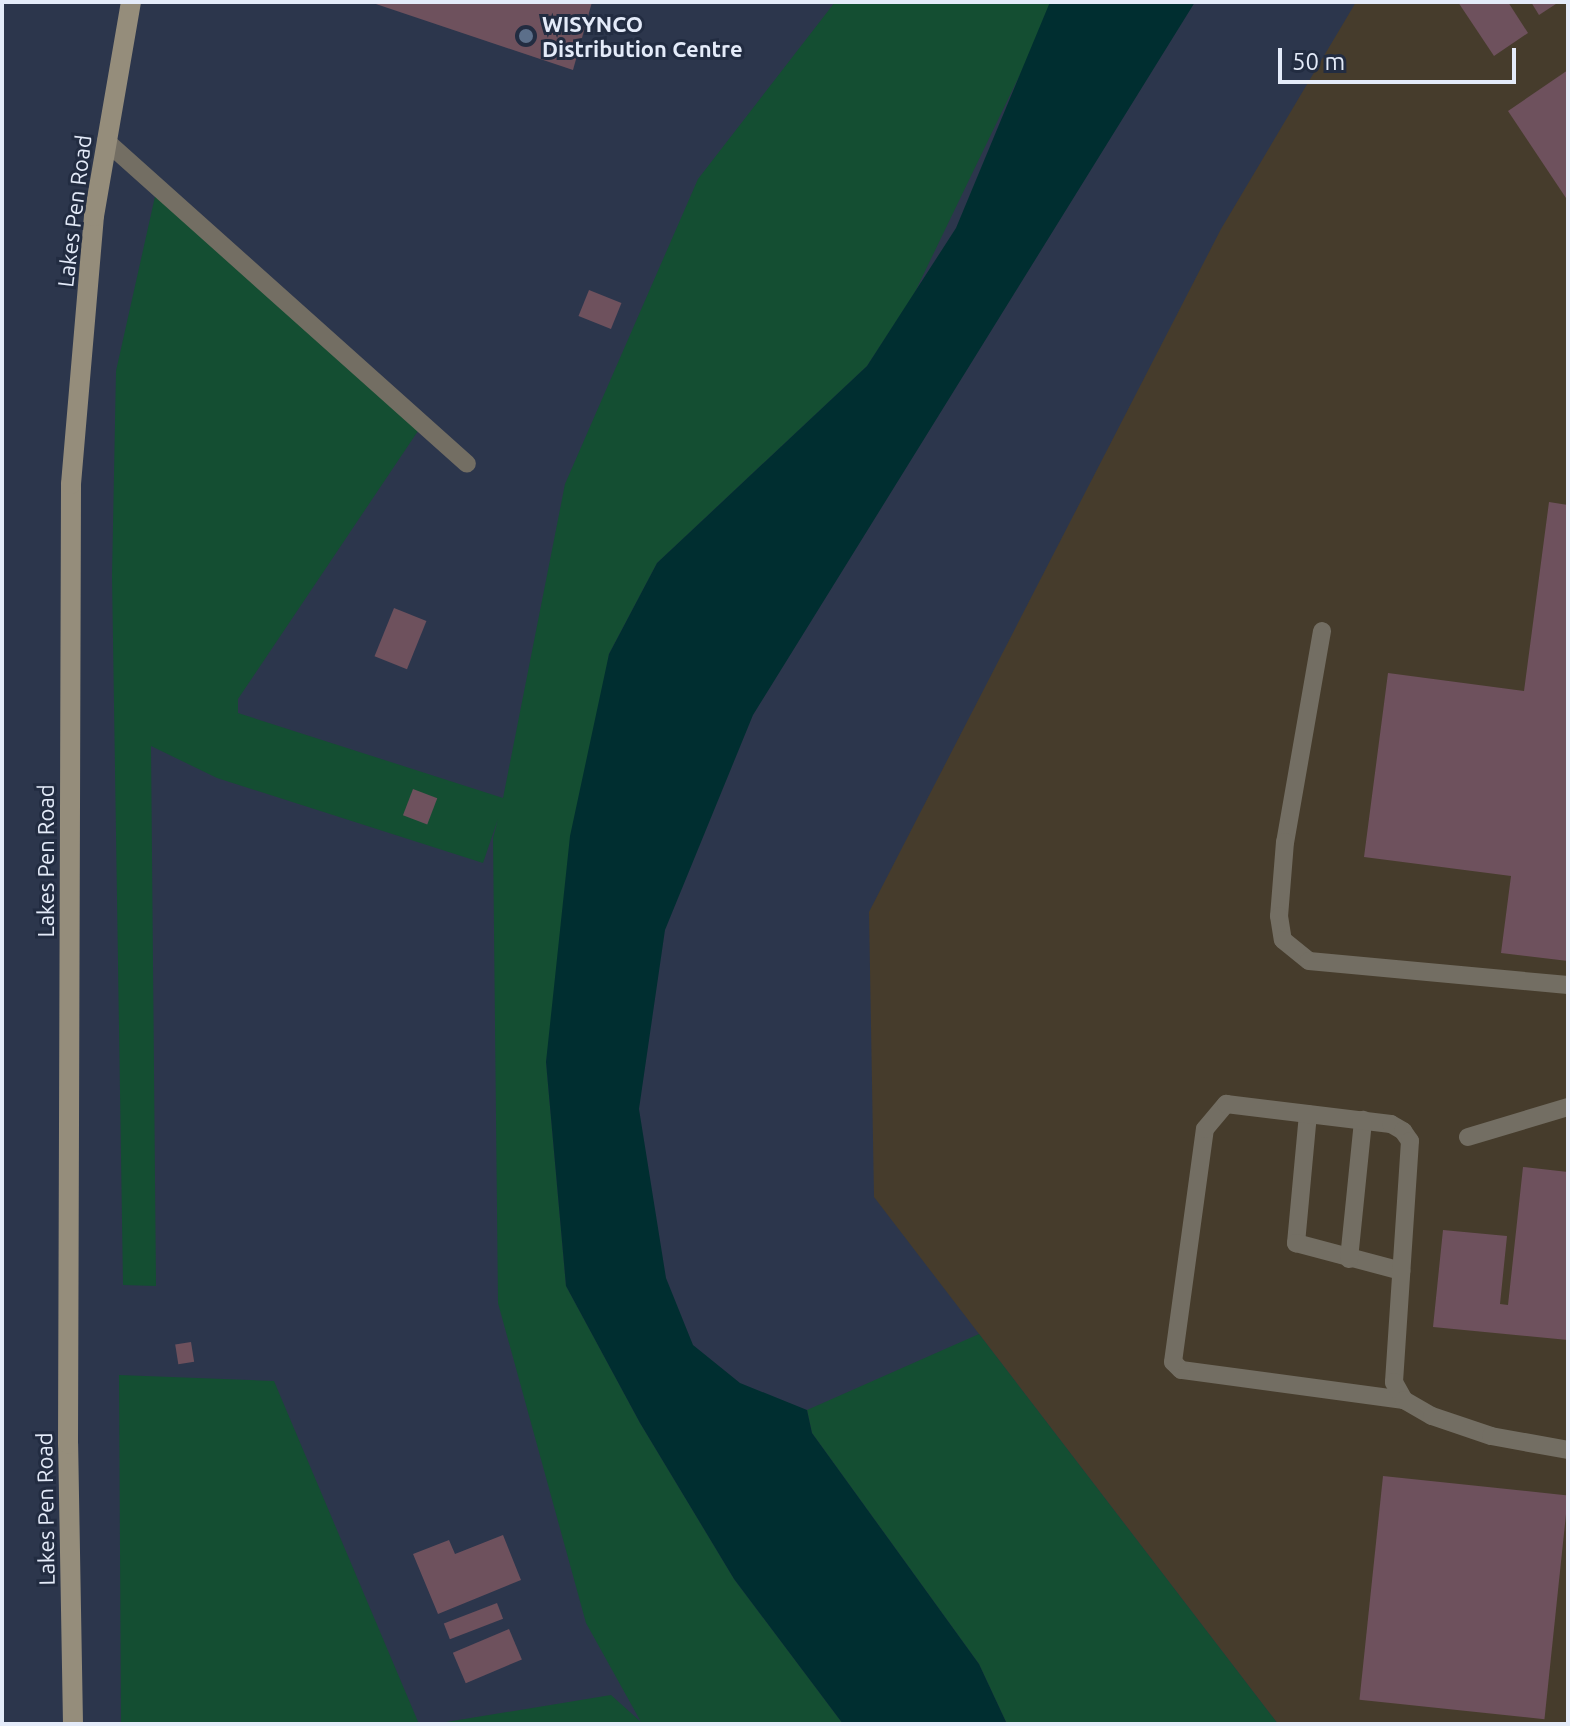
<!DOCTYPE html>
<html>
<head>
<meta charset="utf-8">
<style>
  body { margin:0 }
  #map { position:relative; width:1570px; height:1726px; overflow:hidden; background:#2c364c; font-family:Ubuntu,sans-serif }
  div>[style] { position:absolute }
  .industrial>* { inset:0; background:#463c2c }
  .green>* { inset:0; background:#144e32 }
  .water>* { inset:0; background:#002e30 }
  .building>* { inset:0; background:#6e515d; transform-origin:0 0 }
  .lane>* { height:18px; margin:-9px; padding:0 9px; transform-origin:9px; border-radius:9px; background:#736e63 }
  .secondary>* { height:20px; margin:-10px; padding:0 10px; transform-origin:10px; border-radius:10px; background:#958d7b }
  .dots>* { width:22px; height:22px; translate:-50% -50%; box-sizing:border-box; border:4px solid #222c41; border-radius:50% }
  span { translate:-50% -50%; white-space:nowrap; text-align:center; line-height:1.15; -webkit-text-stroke:6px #222c41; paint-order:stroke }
  .poi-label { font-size:22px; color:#e4ebf9; font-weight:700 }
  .left { translate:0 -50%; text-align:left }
  .street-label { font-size:22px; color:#e4ebf9 }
  .frame { position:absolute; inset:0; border:4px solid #e4ebf9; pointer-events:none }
  .scale { position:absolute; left:1278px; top:48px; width:238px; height:36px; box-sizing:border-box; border:4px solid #e4ebf9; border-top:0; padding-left:10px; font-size:24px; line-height:28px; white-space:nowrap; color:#e4ebf9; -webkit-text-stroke:6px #222c41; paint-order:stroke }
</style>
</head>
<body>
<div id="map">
  <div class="industrial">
    <i style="clip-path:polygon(1356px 2px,1568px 2px,1568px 1724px,1278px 1724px,874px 1197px,869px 912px,1221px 229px)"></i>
  </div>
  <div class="green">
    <i style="clip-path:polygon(835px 2px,1055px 2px,914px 294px,867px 366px,657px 563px,609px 654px,546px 1062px,566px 1286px,640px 1423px,734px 1579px,843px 1724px,434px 1724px,611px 1695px,641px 1722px,586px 1623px,498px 1303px,493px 838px,498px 819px,483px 863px,217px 778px,151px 746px,156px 1286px,123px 1285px,112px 576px,116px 371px,156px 192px,418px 431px,238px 699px,238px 713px,503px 798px,565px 484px,698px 179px)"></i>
    <i style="clip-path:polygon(979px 1334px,1278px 1724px,1007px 1724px,979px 1664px,812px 1433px,807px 1410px)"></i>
    <i style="clip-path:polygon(119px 1375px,274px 1381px,419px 1724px,121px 1724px)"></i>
  </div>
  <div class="water">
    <i style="clip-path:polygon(1050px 2px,1195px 2px,753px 715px,665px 930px,639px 1109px,666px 1278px,693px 1345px,740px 1383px,807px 1410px,812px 1433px,979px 1664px,1007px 1724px,843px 1724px,734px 1579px,640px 1423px,566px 1286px,546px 1062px,570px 836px,609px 654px,657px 563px,867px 366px,956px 228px)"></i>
  </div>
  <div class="building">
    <i style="clip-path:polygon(370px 2px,592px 2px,573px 70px)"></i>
    <i style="clip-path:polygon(1458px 2px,1508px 2px,1528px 33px,1494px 56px)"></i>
    <i style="clip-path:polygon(1531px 2px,1559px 2px,1539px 15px)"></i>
    <i style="clip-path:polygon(1568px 70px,1568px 201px,1508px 111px)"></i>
    <i style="left:589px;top:290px;width:35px;height:28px;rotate:22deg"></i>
    <i style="clip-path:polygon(1549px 502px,1568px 505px,1568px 961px,1501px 953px,1511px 876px,1364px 857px,1388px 673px,1524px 691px)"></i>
    <i style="left:394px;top:608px;width:35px;height:52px;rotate:22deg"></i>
    <i style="left:413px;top:789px;width:26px;height:28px;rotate:21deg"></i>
    <i style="clip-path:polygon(1523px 1167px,1568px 1172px,1568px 1340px,1433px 1327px,1443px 1230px,1507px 1236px,1500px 1304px,1508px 1305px)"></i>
    <i style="left:191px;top:1342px;width:20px;height:16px;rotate:81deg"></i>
    <i style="left:1383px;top:1476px;width:186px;height:225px;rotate:6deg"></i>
    <i style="clip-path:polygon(503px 1535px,521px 1580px,438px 1614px,413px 1554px,449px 1540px,455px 1554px)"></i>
    <i style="left:497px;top:1603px;width:17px;height:57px;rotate:69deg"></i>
    <i style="left:509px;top:1629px;width:33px;height:61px;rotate:67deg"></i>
  </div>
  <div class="lane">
    <i style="left:106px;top:141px;width:484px;rotate:41.8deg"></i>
    <i style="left:1322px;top:631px;width:214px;rotate:99.9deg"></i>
    <i style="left:1285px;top:842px;width:74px;rotate:94.6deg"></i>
    <i style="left:1279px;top:916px;width:24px;rotate:81deg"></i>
    <i style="left:1283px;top:940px;width:33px;rotate:39deg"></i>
    <i style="left:1309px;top:961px;width:260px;rotate:5.3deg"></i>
    <i style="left:1308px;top:1114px;width:130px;rotate:95.3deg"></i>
    <i style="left:1296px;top:1243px;width:109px;rotate:14.9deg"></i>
    <i style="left:1468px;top:1137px;width:104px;rotate:-16.7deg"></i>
    <i style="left:1349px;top:1259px;width:140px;rotate:-84.2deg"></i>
    <i style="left:1404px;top:1400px;width:225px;rotate:-172.3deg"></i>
    <i style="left:1181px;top:1370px;width:11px;rotate:-135deg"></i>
    <i style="left:1173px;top:1362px;width:235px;rotate:-82.2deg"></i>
    <i style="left:1205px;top:1129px;width:33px;rotate:-50deg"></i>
    <i style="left:1226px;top:1104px;width:166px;rotate:6.9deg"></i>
    <i style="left:1391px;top:1124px;width:14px;rotate:30deg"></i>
    <i style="left:1403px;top:1131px;width:12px;rotate:55deg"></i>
    <i style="left:1410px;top:1141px;width:242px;rotate:93.8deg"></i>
    <i style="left:1394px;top:1382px;width:21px;rotate:61deg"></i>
    <i style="left:1404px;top:1400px;width:32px;rotate:30deg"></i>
    <i style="left:1432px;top:1416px;width:62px;rotate:18.7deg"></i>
    <i style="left:1491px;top:1436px;width:78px;rotate:10.3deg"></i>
  </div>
  <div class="secondary">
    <i style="left:73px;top:1724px;width:280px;rotate:-91deg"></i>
    <i style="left:68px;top:1444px;width:960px;rotate:-89.82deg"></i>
    <i style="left:71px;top:484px;width:269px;rotate:-85.1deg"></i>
    <i style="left:94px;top:216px;width:217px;rotate:-80.2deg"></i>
  </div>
  <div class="dots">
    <i style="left:526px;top:36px;background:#5c6f8a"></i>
  </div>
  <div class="poi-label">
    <span class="left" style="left:542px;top:36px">WISYNCO<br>Distribution Centre</span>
  </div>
  <div class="street-label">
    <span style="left:74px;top:211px;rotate:-83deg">Lakes Pen Road</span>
    <span style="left:46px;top:861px;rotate:-90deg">Lakes Pen Road</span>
    <span style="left:45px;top:1509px;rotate:-91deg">Lakes Pen Road</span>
  </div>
  <div class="frame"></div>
  <div class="scale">50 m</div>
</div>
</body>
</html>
